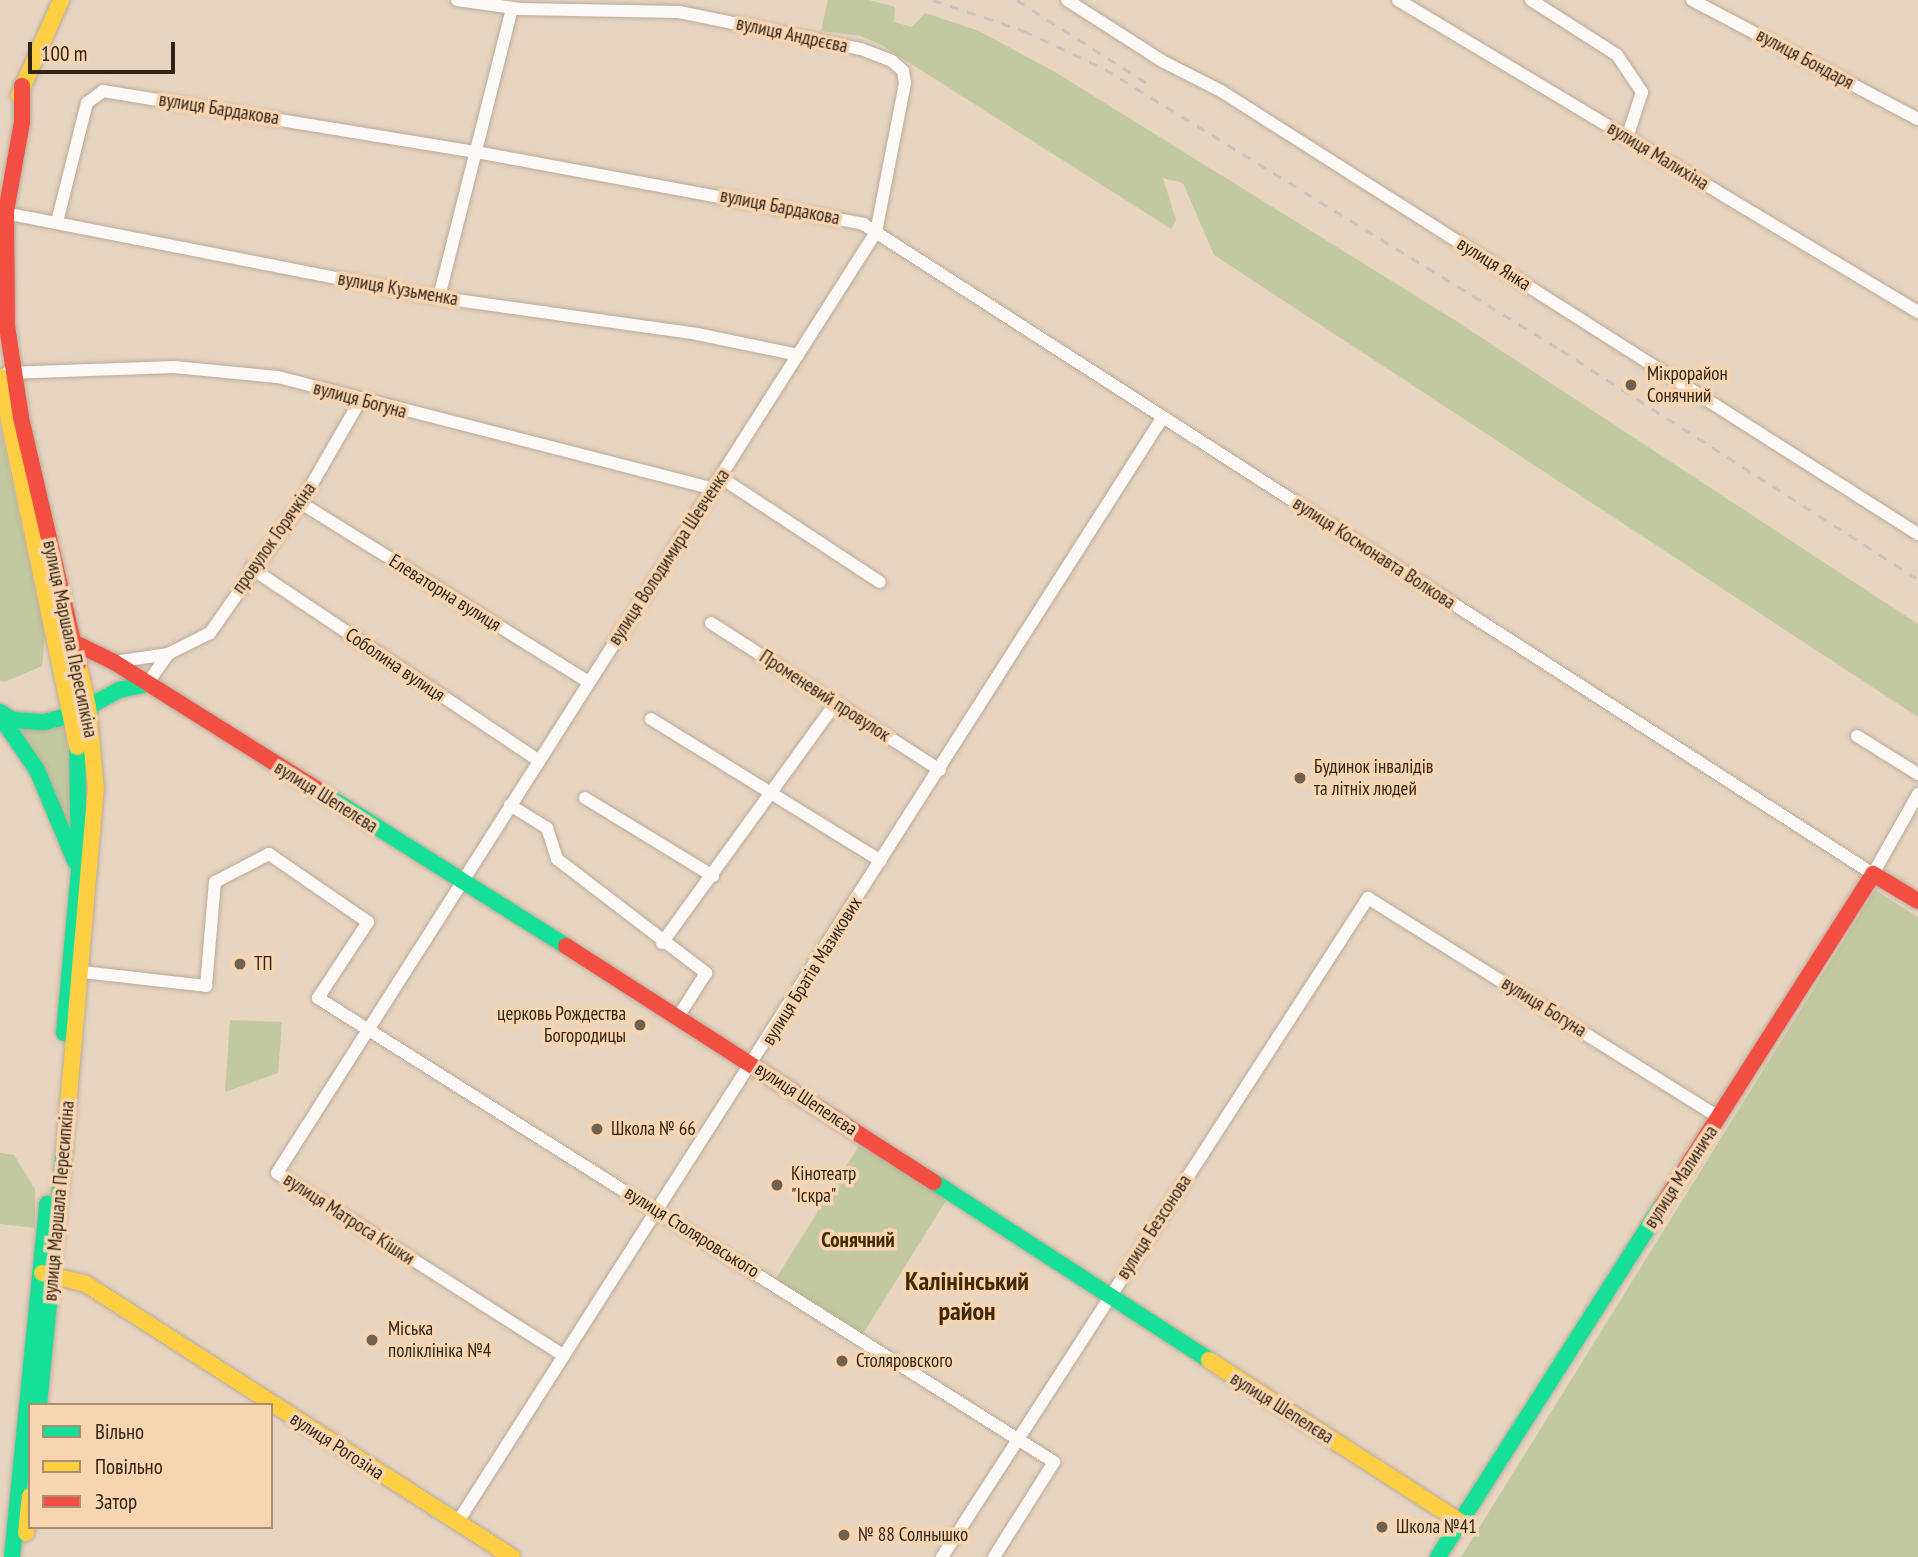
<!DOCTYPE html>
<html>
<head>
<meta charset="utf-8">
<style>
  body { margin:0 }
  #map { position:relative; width:1918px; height:1557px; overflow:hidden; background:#e8d5c1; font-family:"PT Sans Narrow",sans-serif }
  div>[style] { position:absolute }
  .green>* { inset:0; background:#c2c89f; transform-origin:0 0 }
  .roads { filter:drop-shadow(0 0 2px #b9ab9a) drop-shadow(0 0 2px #b9ab9a) }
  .street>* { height:12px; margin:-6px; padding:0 6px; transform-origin:6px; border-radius:6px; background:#fcf9f6 }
  .fast>* { height:16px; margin:-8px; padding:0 8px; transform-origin:8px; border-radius:8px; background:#16e098 }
  .slow>* { height:16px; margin:-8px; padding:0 8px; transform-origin:8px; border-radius:8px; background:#ffcf43 }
  .jam>* { height:16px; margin:-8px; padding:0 8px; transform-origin:8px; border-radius:8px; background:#f24e42 }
  .rail>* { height:2.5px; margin-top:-1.25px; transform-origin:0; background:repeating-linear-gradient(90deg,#c9c4be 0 9px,transparent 0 18px) }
  .dots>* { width:19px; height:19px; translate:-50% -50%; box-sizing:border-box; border:4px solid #f8d5b1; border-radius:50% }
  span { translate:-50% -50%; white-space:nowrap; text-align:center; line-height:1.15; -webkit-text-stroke:7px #f8d5b1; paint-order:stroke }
  .street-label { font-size:19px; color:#2f2314 }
  .poi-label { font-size:19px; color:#2f2314 }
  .left { translate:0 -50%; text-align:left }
  .right { translate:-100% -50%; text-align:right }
  .neighbourhood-label { font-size:21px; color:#422804; font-weight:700 }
  .district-label { font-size:26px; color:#422804; font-weight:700 }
  .legend { position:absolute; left:28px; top:1403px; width:245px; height:126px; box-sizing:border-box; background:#f8d5b1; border:2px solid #a88e72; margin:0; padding:9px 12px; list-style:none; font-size:21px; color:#2f2314 }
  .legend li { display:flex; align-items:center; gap:14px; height:35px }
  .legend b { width:35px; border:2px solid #a88e72 }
  .scale { position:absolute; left:28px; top:42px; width:147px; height:32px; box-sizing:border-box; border:4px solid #2f2314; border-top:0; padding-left:9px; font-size:21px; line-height:24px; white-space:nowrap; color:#2f2314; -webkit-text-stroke:5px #f8d5b1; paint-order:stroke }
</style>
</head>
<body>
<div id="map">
  <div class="green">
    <i style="clip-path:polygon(828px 0,869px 0,895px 7px,894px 22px,912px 27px,925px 13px,979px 31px,1055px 72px,1453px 319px,1918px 624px,1918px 717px,1214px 255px,1183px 183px,1163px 178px,1176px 220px,1171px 229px,883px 46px,861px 36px,821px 31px)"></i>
    <i style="clip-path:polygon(0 426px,45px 636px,42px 666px,5px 682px,0 681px)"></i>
    <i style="clip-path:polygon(65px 724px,72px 781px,72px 835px,18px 729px)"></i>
    <i style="clip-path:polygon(1875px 890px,1918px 917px,1918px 1557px,1461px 1557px)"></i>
    <i style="clip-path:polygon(230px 1020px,282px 1022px,278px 1073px,225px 1092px)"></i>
    <i style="left:860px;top:1144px;width:103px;height:159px;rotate:32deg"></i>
    <i style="clip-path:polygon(0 1153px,14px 1155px,35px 1189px,35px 1228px,0 1224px)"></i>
  </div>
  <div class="roads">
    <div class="street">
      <i style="left:457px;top:0;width:64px;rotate:8.1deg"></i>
      <i style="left:520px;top:9px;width:159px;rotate:1.1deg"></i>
      <i style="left:679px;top:12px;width:186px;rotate:11.5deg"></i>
      <i style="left:861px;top:49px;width:33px;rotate:21deg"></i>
      <i style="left:892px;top:61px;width:15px;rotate:42deg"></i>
      <i style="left:903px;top:71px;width:12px;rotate:81deg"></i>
      <i style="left:905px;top:83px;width:152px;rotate:101deg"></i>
      <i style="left:876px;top:232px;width:1115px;rotate:122.48deg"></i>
      <i style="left:277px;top:1173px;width:340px;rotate:32.5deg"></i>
      <i style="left:1067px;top:0;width:113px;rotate:32.7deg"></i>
      <i style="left:1162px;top:61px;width:66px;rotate:27deg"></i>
      <i style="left:1221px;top:91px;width:826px;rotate:32.44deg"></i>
      <i style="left:1398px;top:0;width:606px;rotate:30.96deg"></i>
      <i style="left:1531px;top:0;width:102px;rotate:32.6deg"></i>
      <i style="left:1617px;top:55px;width:45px;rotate:56deg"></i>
      <i style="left:1642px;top:92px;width:48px;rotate:108.1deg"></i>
      <i style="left:1692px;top:0;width:255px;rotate:27.8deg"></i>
      <i style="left:0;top:212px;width:436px;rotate:11.1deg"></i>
      <i style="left:428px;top:296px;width:272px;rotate:8deg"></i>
      <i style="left:697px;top:334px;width:103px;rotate:11.7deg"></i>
      <i style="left:57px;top:222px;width:123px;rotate:-75.9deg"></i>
      <i style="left:87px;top:103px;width:20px;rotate:-37deg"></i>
      <i style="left:103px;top:91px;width:378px;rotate:9.3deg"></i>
      <i style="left:476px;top:152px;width:394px;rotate:10.5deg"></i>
      <i style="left:863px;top:224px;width:1201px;rotate:32.76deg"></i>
      <i style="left:1873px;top:874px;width:92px;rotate:-60.6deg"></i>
      <i style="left:439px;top:297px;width:298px;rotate:-75.8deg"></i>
      <i style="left:7px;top:373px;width:167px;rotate:-2.1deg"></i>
      <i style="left:174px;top:367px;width:104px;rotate:5.5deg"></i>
      <i style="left:278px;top:377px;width:449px;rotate:14.4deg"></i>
      <i style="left:720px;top:477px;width:191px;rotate:33.3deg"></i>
      <i style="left:301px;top:503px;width:339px;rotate:31.9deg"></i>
      <i style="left:251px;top:568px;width:347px;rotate:33.8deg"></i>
      <i style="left:711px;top:623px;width:272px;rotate:32.7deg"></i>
      <i style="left:114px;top:662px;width:55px;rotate:-8.4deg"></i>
      <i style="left:168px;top:654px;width:47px;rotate:-26.6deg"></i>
      <i style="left:210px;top:633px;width:159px;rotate:-55deg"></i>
      <i style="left:301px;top:503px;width:118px;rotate:-60deg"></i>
      <i style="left:147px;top:684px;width:37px;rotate:-55deg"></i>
      <i style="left:651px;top:719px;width:270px;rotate:31.7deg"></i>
      <i style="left:1857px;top:736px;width:72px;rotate:31.9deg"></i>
      <i style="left:585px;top:798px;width:150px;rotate:31.4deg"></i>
      <i style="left:510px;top:805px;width:44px;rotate:31.9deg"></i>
      <i style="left:547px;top:828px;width:33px;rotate:72deg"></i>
      <i style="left:557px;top:859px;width:188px;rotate:37.4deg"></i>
      <i style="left:706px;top:973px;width:52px;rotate:122.5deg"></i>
      <i style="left:662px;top:943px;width:296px;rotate:-54.1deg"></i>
      <i style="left:82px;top:972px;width:125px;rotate:6.4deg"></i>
      <i style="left:206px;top:986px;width:104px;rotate:-85.1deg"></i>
      <i style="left:215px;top:882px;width:61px;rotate:-27.4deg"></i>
      <i style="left:269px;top:854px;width:120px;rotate:34.5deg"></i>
      <i style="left:368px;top:922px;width:91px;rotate:123.3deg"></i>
      <i style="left:318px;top:998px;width:870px;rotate:32.23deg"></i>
      <i style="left:1054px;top:1462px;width:112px;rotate:122.3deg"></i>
      <i style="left:457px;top:1523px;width:1312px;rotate:-57.45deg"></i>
      <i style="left:942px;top:1557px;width:785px;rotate:-57.12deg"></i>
      <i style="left:1368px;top:898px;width:414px;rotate:32deg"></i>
    </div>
    <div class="fast">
      <i style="left:0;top:712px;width:15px;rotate:32deg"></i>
      <i style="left:13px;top:720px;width:31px;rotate:4deg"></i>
      <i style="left:44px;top:722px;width:30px;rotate:-14deg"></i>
      <i style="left:73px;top:715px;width:52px;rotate:-28.5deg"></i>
      <i style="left:119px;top:690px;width:29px;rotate:-12deg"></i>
      <i style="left:0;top:716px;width:65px;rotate:55.6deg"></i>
      <i style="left:37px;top:770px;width:99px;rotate:67.3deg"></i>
      <i style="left:326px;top:795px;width:284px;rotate:32.2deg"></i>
      <i style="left:64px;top:1033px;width:163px;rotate:-84.7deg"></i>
      <i style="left:79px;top:871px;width:124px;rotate:-90.9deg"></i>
      <i style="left:934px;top:1182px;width:328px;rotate:32.9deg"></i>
      <i style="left:39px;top:1405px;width:254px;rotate:-84.4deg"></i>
      <i style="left:12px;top:1557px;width:355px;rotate:-84.3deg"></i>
      <i style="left:1438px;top:1557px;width:419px;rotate:-57.5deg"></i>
    </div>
    <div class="slow">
      <i style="left:19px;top:95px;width:104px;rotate:-66.1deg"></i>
      <i style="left:0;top:377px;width:378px;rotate:78.2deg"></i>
      <i style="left:64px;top:1152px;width:364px;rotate:-85deg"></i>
      <i style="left:96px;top:789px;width:82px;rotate:-95.6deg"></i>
      <i style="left:88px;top:707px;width:45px;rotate:-102.8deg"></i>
      <i style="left:42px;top:1273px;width:45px;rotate:14deg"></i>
      <i style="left:86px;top:1284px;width:506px;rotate:32.65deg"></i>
      <i style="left:1209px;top:1360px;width:299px;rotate:32.8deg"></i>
      <i style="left:26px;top:1533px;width:37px;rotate:-84deg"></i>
    </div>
    <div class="jam">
      <i style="left:22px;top:86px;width:36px;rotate:90deg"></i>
      <i style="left:22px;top:122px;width:91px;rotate:100.1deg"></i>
      <i style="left:6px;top:212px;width:114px;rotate:89.5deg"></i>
      <i style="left:7px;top:326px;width:93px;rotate:81.3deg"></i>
      <i style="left:21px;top:418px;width:252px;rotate:76.9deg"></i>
      <i style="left:75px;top:643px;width:43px;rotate:26deg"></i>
      <i style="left:114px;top:662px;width:250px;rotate:32.1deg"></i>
      <i style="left:566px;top:946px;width:437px;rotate:32.7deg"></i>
      <i style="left:1663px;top:1204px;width:391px;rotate:-57.5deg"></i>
      <i style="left:1873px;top:874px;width:52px;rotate:31deg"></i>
    </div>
  </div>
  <div class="rail">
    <i style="left:933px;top:0;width:96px;rotate:18.8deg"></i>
    <i style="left:1024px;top:31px;width:89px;rotate:25.1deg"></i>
    <i style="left:1105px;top:69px;width:536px;rotate:31.64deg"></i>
    <i style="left:1561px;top:350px;width:424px;rotate:32.7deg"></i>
    <i style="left:1017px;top:0;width:158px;rotate:32.6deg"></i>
  </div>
  <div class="dots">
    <i style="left:1631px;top:385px;background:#706151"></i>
    <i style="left:1300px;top:778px;background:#706151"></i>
    <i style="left:240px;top:964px;background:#706151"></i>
    <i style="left:640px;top:1025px;background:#706151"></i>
    <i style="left:597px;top:1129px;background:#706151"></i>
    <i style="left:777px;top:1185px;background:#706151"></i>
    <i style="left:372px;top:1340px;background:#706151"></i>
    <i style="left:842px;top:1361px;background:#706151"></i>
    <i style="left:1382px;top:1527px;background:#706151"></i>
    <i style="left:844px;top:1535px;background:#706151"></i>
  </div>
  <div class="street-label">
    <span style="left:792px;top:35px;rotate:12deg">вулиця Андрєєва</span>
    <span style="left:1805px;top:59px;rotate:28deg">вулиця Бондаря</span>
    <span style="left:219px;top:109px;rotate:9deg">вулиця Бардакова</span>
    <span style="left:1658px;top:156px;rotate:31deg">вулиця Малихіна</span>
    <span style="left:780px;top:207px;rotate:11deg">вулиця Бардакова</span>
    <span style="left:1494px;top:264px;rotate:32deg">вулиця Янка</span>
    <span style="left:398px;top:289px;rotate:10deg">вулиця Кузьменка</span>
    <span style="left:360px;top:400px;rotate:15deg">вулиця Богуна</span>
    <span style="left:274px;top:538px;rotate:-55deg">провулок Горячкіна</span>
    <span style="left:1374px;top:553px;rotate:33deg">вулиця Космонавта Волкова</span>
    <span style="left:669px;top:557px;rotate:-57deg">вулиця Володимира Шевченка</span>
    <span style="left:445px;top:593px;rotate:32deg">Елеваторна вулиця</span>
    <span style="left:70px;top:639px;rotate:78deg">вулиця Маршала Пересипкіна</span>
    <span style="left:395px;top:665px;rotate:34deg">Соболина вулиця</span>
    <span style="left:825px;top:696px;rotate:33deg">Променевий провулок</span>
    <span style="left:326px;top:797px;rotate:32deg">вулиця Шепелєва</span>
    <span style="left:812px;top:971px;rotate:-58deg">вулиця Братів Мазикових</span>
    <span style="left:1544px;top:1007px;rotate:32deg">вулиця Богуна</span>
    <span style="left:806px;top:1099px;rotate:33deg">вулиця Шепелєва</span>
    <span style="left:1681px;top:1177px;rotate:-57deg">вулиця Малинича</span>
    <span style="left:59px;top:1201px;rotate:-85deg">вулиця Маршала Пересипкіна</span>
    <span style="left:349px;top:1219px;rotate:33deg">вулиця Матроса Кішки</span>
    <span style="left:1154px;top:1227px;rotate:-57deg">вулиця Безсонова</span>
    <span style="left:692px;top:1232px;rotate:32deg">вулиця Столяровського</span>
    <span style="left:1282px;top:1408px;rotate:32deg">вулиця Шепелєва</span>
    <span style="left:337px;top:1446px;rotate:33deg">вулиця Рогозіна</span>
  </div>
  <div class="poi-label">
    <span class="left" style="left:1647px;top:385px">Мікрорайон<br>Сонячний</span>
    <span class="left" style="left:1314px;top:778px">Будинок інвалідів<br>та літніх людей</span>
    <span class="left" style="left:254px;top:964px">ТП</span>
    <span class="right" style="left:626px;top:1025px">церковь Рождества<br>Богородицы</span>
    <span class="left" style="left:611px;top:1129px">Школа № 66</span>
    <span class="left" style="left:791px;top:1185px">Кінотеатр<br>"Іскра"</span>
    <span class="left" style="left:388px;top:1340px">Міська<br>поліклініка №4</span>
    <span class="left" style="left:856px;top:1361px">Столяровского</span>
    <span class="left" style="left:1396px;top:1527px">Школа №41</span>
    <span class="left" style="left:858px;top:1535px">№ 88 Солнышко</span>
  </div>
  <div class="neighbourhood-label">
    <span style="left:858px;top:1240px">Сонячний</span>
  </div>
  <div class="district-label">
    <span style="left:967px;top:1296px">Калінінський<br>район</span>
  </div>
  <ul class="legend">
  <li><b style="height:9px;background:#16e098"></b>Вільно</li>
  <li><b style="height:9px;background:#ffcf43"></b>Повільно</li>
  <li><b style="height:9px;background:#f24e42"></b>Затор</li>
  </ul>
  <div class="scale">100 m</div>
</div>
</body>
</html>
